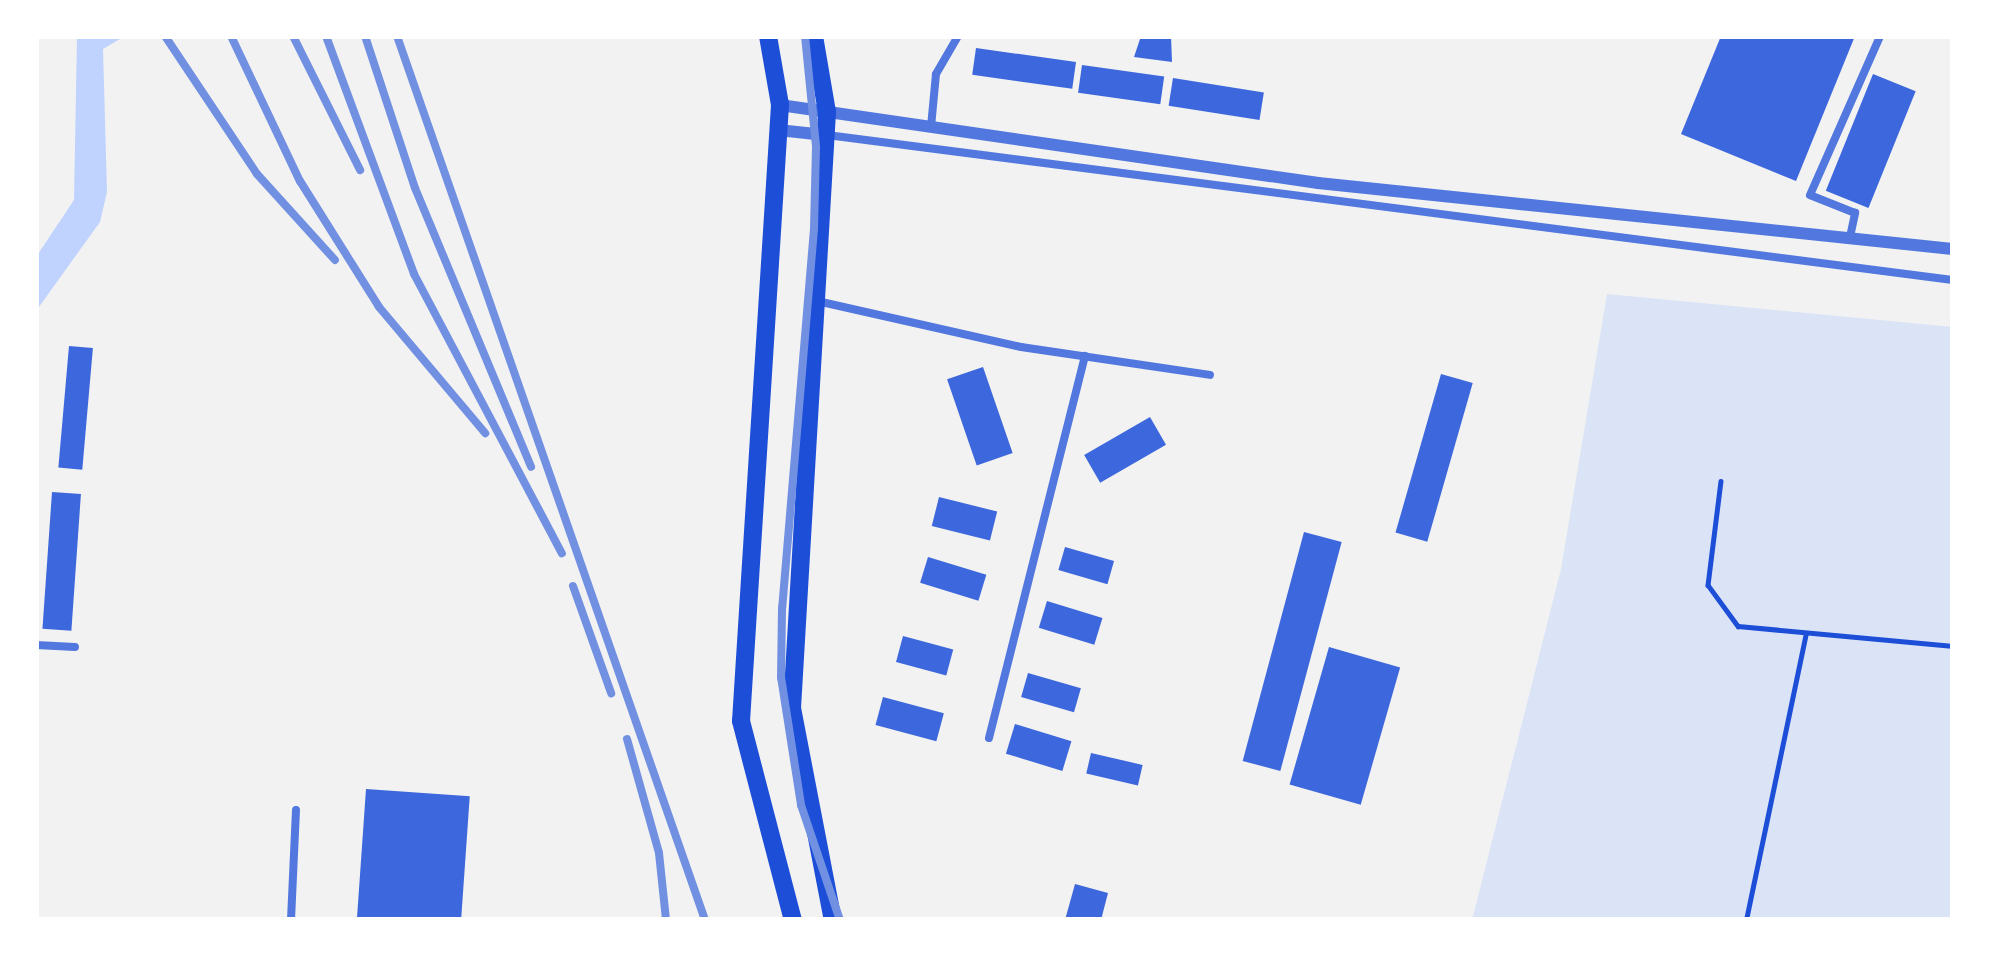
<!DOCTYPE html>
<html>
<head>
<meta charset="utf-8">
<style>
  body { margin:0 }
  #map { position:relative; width:1989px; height:956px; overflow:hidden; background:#f2f2f2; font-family:"Open Sans",sans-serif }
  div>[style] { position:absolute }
  .green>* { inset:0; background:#dbe4f7 }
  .water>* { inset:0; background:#bfd3fe }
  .building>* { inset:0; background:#3d67dc; transform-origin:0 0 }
  .path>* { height:4.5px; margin:-2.25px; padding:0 2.25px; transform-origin:2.25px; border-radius:2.25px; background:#1d4ed8 }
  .service>* { height:8px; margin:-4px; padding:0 4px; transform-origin:4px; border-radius:4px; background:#5277de }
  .minor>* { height:12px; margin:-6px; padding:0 6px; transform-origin:6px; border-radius:6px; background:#5277de }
  .secondary>* { height:18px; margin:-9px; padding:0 9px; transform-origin:9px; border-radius:9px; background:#1d4ed8 }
  .rail>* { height:8px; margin:-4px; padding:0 4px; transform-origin:4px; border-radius:4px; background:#7290e2 }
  span { translate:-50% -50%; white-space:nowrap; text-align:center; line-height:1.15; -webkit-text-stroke:10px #fff; paint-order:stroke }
  .frame { position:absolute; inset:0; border:39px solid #fff; pointer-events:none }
</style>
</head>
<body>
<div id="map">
  <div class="green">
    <i style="clip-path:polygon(1607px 294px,1953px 327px,1953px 920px,1472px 920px,1561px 569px)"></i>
  </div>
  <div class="water">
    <i style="clip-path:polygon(77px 36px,125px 36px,103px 49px,107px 192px,100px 222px,36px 311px,36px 257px,74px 200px)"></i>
  </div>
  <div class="building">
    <i style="clip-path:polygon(1141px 36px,1171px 36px,1172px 62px,1134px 57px)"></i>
    <i style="clip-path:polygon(1721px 36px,1855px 36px,1796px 181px,1681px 134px)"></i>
    <i style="left:976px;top:48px;width:101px;height:27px;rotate:8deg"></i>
    <i style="left:1082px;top:65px;width:83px;height:28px;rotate:8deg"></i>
    <i style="left:1873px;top:74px;width:46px;height:126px;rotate:22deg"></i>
    <i style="left:1173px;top:78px;width:92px;height:28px;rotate:9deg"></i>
    <i style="left:69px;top:346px;width:24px;height:122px;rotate:5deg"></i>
    <i style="left:983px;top:367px;width:91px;height:38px;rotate:71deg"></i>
    <i style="left:1441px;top:374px;width:33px;height:165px;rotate:16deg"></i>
    <i style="left:1150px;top:417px;width:32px;height:76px;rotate:60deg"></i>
    <i style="left:52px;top:492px;width:29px;height:137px;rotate:4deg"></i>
    <i style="left:939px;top:497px;width:60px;height:30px;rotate:14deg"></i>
    <i style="left:1304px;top:532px;width:39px;height:237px;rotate:15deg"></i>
    <i style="left:1065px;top:547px;width:51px;height:24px;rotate:16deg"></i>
    <i style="left:928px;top:557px;width:61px;height:27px;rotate:17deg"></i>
    <i style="left:1047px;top:601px;width:58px;height:28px;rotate:17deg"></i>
    <i style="left:903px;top:636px;width:52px;height:27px;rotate:15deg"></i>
    <i style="left:1329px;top:647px;width:74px;height:143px;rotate:16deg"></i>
    <i style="left:1028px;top:673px;width:55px;height:25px;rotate:16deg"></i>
    <i style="left:883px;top:697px;width:63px;height:29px;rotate:15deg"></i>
    <i style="left:1015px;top:724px;width:59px;height:31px;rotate:17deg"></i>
    <i style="left:1091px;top:753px;width:53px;height:21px;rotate:13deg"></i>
    <i style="left:366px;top:789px;width:104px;height:131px;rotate:4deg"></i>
    <i style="clip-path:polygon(1075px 884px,1108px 893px,1101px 920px,1065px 920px)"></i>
  </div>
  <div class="path">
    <i style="left:1721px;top:481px;width:105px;rotate:97.1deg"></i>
    <i style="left:1708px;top:585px;width:51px;rotate:53.8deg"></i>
    <i style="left:1738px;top:626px;width:216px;rotate:5.3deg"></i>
    <i style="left:1746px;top:920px;width:292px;rotate:-78.2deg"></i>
  </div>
  <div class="service">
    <i style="left:931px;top:127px;width:53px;rotate:-84.6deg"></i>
    <i style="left:936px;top:74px;width:44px;rotate:-59.9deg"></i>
    <i style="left:827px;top:135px;width:1135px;rotate:7.34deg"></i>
    <i style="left:1850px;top:237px;width:25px;rotate:-78deg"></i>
    <i style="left:1855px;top:213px;width:48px;rotate:-158.2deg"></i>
    <i style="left:1810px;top:195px;width:174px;rotate:-66.2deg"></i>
    <i style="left:817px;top:301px;width:209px;rotate:12.7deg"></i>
    <i style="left:1021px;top:347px;width:191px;rotate:8.4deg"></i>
    <i style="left:36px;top:645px;width:39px;rotate:3deg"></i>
    <i style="left:989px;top:738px;width:394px;rotate:-75.9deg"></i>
    <i style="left:291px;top:920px;width:110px;rotate:-87.4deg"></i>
  </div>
  <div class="minor">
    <i style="left:780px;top:105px;width:544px;rotate:8.25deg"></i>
    <i style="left:1318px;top:183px;width:638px;rotate:5.93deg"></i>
    <i style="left:778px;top:130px;width:47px;rotate:6.1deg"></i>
  </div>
  <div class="secondary">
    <i style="left:768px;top:36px;width:70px;rotate:80.1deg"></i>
    <i style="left:780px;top:105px;width:617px;rotate:93.62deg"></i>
    <i style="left:741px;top:721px;width:206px;rotate:75.4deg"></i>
    <i style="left:814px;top:36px;width:77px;rotate:80.3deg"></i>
    <i style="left:827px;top:112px;width:597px;rotate:93.36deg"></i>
    <i style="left:792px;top:708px;width:216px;rotate:79.1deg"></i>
  </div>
  <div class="rail">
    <i style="left:165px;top:36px;width:166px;rotate:56.3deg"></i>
    <i style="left:257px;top:174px;width:116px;rotate:47.8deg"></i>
    <i style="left:231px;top:36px;width:161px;rotate:64.6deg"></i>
    <i style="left:300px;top:181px;width:149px;rotate:57.9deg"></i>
    <i style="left:379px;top:307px;width:165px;rotate:49.9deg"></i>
    <i style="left:293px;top:36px;width:150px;rotate:63.4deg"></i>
    <i style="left:326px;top:36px;width:254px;rotate:69.7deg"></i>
    <i style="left:414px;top:274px;width:316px;rotate:62.1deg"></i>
    <i style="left:365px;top:36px;width:160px;rotate:71.8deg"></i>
    <i style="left:415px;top:188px;width:302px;rotate:67.4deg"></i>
    <i style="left:397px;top:36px;width:936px;rotate:70.79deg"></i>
    <i style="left:805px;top:36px;width:112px;rotate:84.3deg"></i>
    <i style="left:816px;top:147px;width:82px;rotate:91.4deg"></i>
    <i style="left:814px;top:229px;width:380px;rotate:94.8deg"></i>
    <i style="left:782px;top:608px;width:69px;rotate:90.8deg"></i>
    <i style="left:781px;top:677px;width:130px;rotate:81.1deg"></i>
    <i style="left:801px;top:805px;width:121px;rotate:71.3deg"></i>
    <i style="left:573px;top:586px;width:114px;rotate:70.4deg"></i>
    <i style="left:627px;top:739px;width:118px;rotate:74.3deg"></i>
    <i style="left:659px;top:853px;width:67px;rotate:84deg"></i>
  </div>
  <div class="frame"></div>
</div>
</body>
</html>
